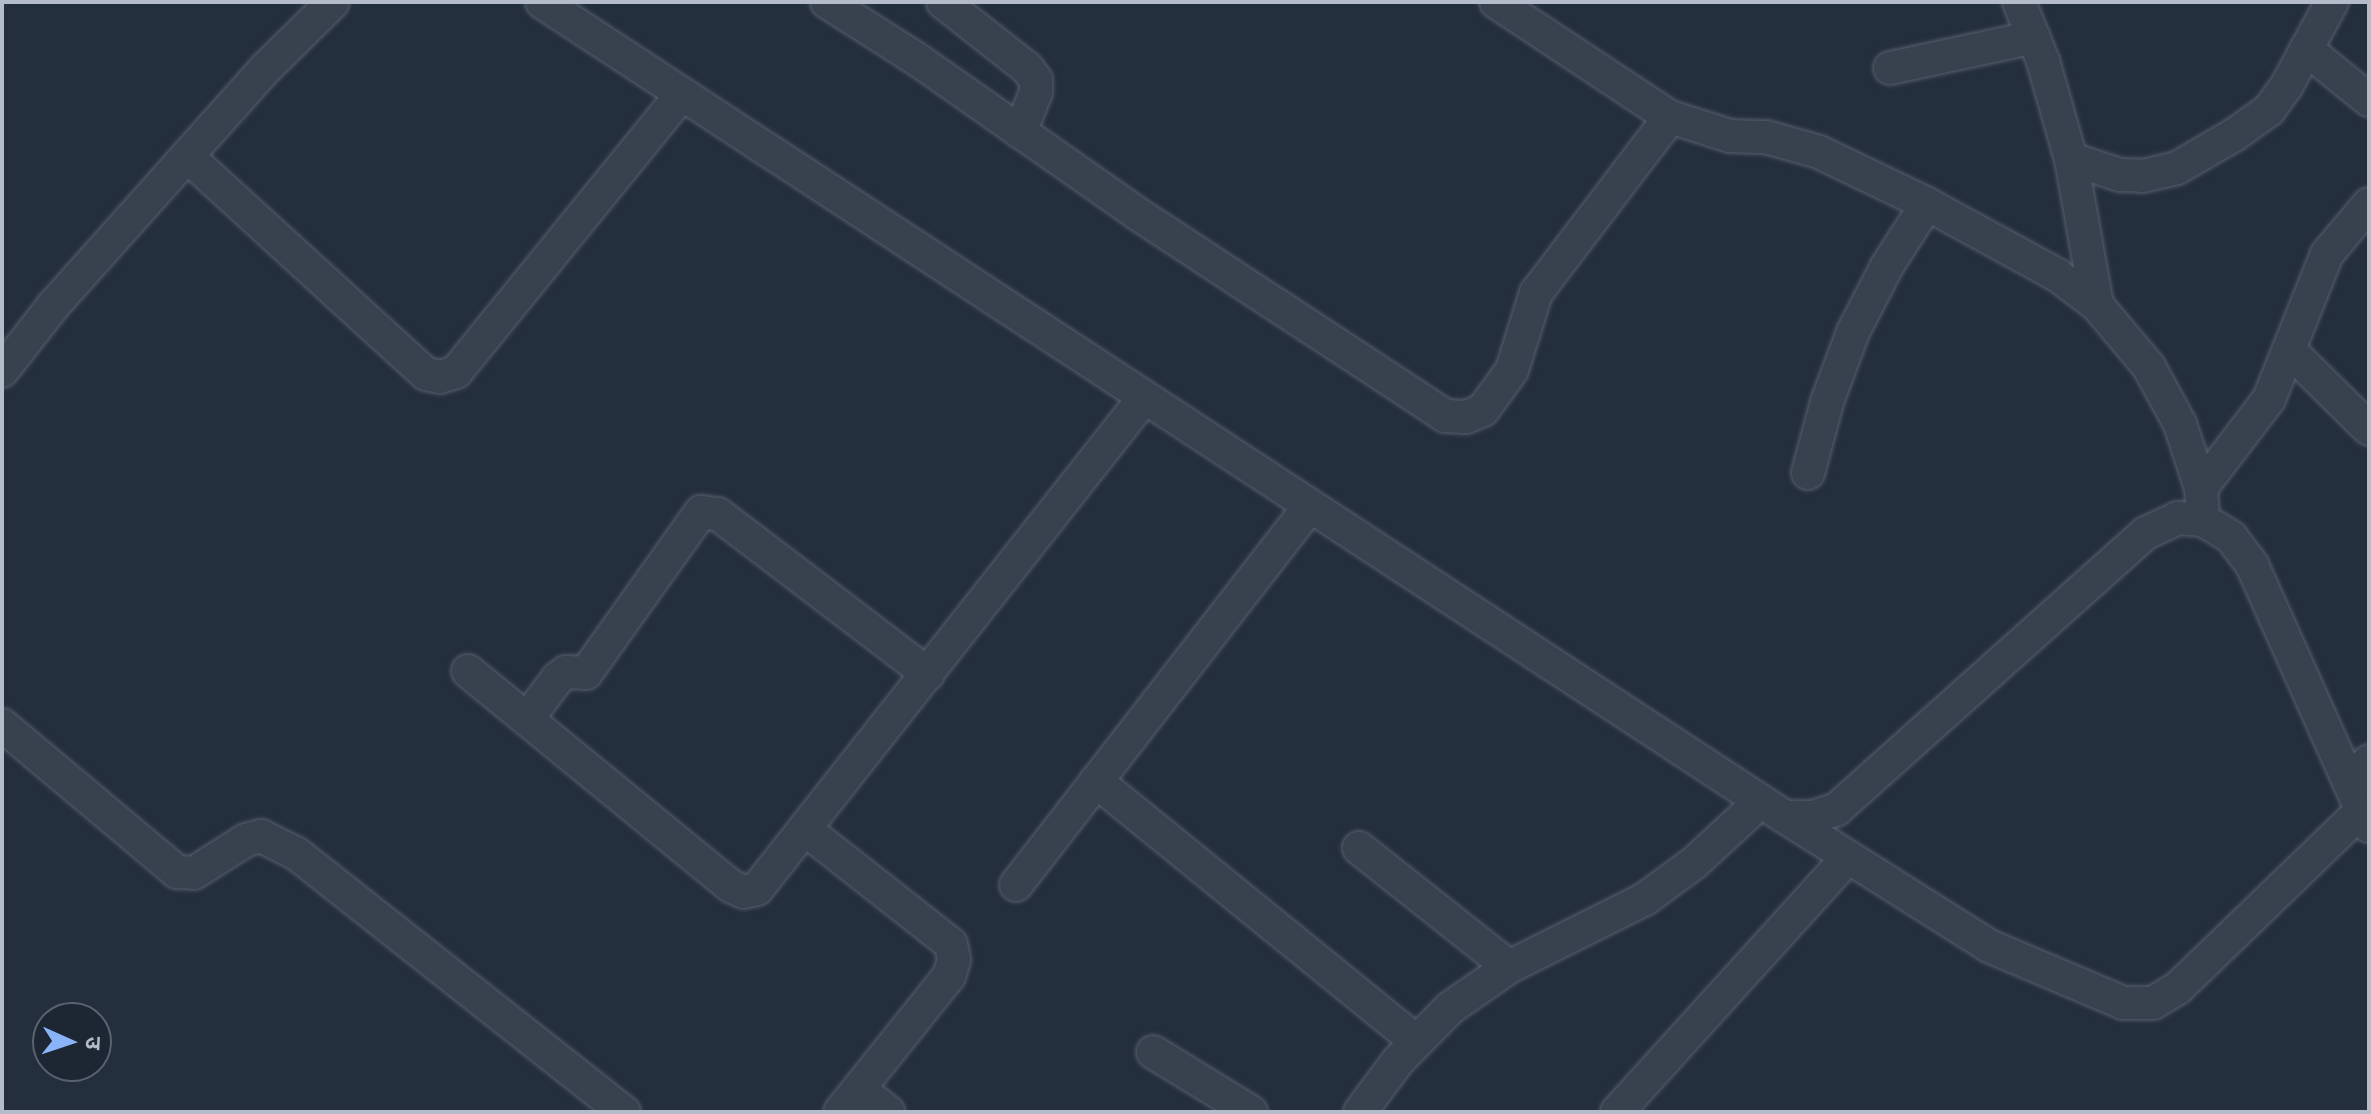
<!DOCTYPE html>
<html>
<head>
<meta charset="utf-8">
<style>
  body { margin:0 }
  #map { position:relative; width:2371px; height:1114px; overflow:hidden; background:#242f3e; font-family:Inter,"Noto Sans Devanagari",sans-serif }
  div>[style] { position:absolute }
  .roads { filter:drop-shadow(0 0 2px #565f6c) drop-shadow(0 0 2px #565f6c) }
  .minor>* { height:32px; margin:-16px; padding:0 16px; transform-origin:16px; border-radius:16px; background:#38414e }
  span { translate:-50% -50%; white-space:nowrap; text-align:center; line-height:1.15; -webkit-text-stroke:8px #1d2633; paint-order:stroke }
  .frame { position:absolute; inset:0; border:4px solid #b4bcc9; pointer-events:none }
  .north { position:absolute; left:32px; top:1002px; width:80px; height:80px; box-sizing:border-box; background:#1d2633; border:2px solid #59626f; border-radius:50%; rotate:93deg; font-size:22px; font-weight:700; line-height:32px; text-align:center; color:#b4bcc9 }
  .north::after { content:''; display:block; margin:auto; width:28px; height:36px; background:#8ab4f8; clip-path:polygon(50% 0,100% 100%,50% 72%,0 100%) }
</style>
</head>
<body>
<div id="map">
  <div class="roads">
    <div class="minor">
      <i style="left:542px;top:2px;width:1486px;rotate:33.25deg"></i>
      <i style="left:1785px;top:817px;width:28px"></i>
      <i style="left:1813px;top:817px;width:25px;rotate:-18deg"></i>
      <i style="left:1837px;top:809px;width:414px;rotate:-41.8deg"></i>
      <i style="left:2146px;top:533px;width:35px;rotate:-25deg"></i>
      <i style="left:2178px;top:518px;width:25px;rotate:5deg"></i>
      <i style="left:2203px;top:520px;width:33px;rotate:31deg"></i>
      <i style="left:2231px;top:537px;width:35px;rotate:53deg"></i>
      <i style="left:2252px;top:565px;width:286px;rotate:65.9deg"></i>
      <i style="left:827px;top:2px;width:108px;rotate:32.5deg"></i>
      <i style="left:918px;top:60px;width:272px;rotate:35deg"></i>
      <i style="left:1141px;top:216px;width:364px;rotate:33.3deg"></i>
      <i style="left:1445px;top:416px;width:21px;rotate:3deg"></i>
      <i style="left:1466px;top:417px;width:18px;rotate:-22deg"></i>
      <i style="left:1483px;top:410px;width:49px;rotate:-54.1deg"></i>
      <i style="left:1512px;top:370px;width:81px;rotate:-72.7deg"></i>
      <i style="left:1536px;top:293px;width:221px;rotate:-52.7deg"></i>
      <i style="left:943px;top:2px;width:107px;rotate:38.2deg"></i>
      <i style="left:1027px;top:68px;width:15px;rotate:53deg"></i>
      <i style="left:1036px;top:80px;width:12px;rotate:90deg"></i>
      <i style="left:1036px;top:92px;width:43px;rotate:111.8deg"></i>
      <i style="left:1496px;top:2px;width:209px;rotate:33.5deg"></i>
      <i style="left:1670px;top:117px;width:63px;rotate:17.6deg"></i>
      <i style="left:1730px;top:136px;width:36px;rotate:2deg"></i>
      <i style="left:1766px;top:137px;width:55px;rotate:15.8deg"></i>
      <i style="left:1819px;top:152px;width:120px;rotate:25.7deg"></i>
      <i style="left:1927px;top:204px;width:148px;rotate:28.6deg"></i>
      <i style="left:2057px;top:275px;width:50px;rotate:36.9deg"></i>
      <i style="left:2097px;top:305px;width:81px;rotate:50deg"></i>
      <i style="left:2149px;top:367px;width:65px;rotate:61.5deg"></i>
      <i style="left:2180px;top:424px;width:67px;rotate:71.8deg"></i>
      <i style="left:2201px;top:488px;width:32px;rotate:86deg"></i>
      <i style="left:2019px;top:2px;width:64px;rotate:67.9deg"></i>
      <i style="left:2043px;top:61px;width:102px;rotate:74.1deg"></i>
      <i style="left:2071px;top:159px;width:148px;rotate:79.9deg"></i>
      <i style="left:2306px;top:49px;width:81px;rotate:39deg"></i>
      <i style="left:1890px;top:68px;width:147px;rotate:-12.1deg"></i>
      <i style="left:187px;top:156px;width:323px;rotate:42.4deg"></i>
      <i style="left:426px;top:374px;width:14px;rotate:12deg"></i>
      <i style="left:440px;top:377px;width:17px;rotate:-17deg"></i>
      <i style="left:456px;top:372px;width:358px;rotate:-50.9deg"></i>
      <i style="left:2071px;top:159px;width:52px;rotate:18.1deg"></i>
      <i style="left:2120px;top:175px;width:23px;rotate:2deg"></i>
      <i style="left:2143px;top:176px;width:35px;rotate:-13deg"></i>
      <i style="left:2177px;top:168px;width:66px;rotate:-30.1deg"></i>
      <i style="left:2234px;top:135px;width:43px;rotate:-35.5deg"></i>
      <i style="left:2269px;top:110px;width:29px;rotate:-54deg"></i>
      <i style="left:2286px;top:87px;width:97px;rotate:-61.6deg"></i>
      <i style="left:2289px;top:350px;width:112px;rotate:44.6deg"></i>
      <i style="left:2px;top:371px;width:83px;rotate:-51.9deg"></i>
      <i style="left:53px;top:306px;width:318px;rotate:-48.2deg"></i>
      <i style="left:265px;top:69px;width:95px;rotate:-44.6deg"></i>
      <i style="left:1808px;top:473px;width:73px;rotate:-75deg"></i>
      <i style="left:1827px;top:402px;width:75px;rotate:-69.6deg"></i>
      <i style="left:1853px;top:332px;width:74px;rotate:-62.7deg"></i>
      <i style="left:1887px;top:266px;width:74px;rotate:-57.2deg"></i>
      <i style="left:2201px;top:488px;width:112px;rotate:-52.6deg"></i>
      <i style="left:2269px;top:399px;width:156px;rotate:-68.2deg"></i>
      <i style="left:2327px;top:254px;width:65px;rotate:-50deg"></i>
      <i style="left:468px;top:671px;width:340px;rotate:39.3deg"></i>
      <i style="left:731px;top:886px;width:14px;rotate:25deg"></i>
      <i style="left:744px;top:892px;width:13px;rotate:-13deg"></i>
      <i style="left:757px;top:889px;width:625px;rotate:-51.76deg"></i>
      <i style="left:527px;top:719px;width:51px;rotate:-52.9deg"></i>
      <i style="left:558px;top:678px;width:10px;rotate:-37deg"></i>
      <i style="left:566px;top:672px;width:20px;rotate:3deg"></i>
      <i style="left:586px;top:673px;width:198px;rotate:-54.5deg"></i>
      <i style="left:701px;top:512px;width:17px;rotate:7deg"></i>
      <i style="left:718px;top:514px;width:264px;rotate:37.3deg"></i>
      <i style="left:2px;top:725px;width:229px;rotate:40deg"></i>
      <i style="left:177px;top:872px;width:17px;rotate:3deg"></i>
      <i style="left:194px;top:873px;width:62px;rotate:-32.4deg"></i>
      <i style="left:246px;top:840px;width:16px;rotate:-15deg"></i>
      <i style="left:261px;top:836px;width:40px;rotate:26.6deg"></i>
      <i style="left:297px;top:854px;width:417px;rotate:38.3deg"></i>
      <i style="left:1096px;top:781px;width:412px;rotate:39.1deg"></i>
      <i style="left:2349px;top:782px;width:29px;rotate:-46deg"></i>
      <i style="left:1785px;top:817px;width:241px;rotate:32.3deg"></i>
      <i style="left:1989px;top:946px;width:146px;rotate:23deg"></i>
      <i style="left:2123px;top:1003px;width:30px"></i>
      <i style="left:2153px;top:1003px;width:29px;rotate:-31deg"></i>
      <i style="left:2178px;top:988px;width:255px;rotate:-44deg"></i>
      <i style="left:806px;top:830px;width:184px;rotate:38.2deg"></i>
      <i style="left:951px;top:944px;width:16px;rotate:79deg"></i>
      <i style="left:954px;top:960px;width:17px;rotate:107deg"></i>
      <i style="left:949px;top:976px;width:174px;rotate:128.7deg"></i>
      <i style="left:1359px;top:848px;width:191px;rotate:38.4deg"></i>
      <i style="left:1016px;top:885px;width:478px;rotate:-52.2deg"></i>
      <i style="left:1153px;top:1052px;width:115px;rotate:31.5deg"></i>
      <i style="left:859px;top:1089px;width:37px;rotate:38deg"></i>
      <i style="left:1360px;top:1112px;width:64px;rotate:-53.3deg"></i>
      <i style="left:1398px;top:1061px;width:74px;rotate:-45.5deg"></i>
      <i style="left:1450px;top:1008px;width:72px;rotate:-34.8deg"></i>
      <i style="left:1509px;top:967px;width:152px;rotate:-26.6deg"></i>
      <i style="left:1645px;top:899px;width:61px;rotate:-36.3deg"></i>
      <i style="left:1694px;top:863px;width:90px;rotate:-42.7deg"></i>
      <i style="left:1617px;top:1112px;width:344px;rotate:-47.8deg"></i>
    </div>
  </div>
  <div class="frame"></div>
  <div class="north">उ</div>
</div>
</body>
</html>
